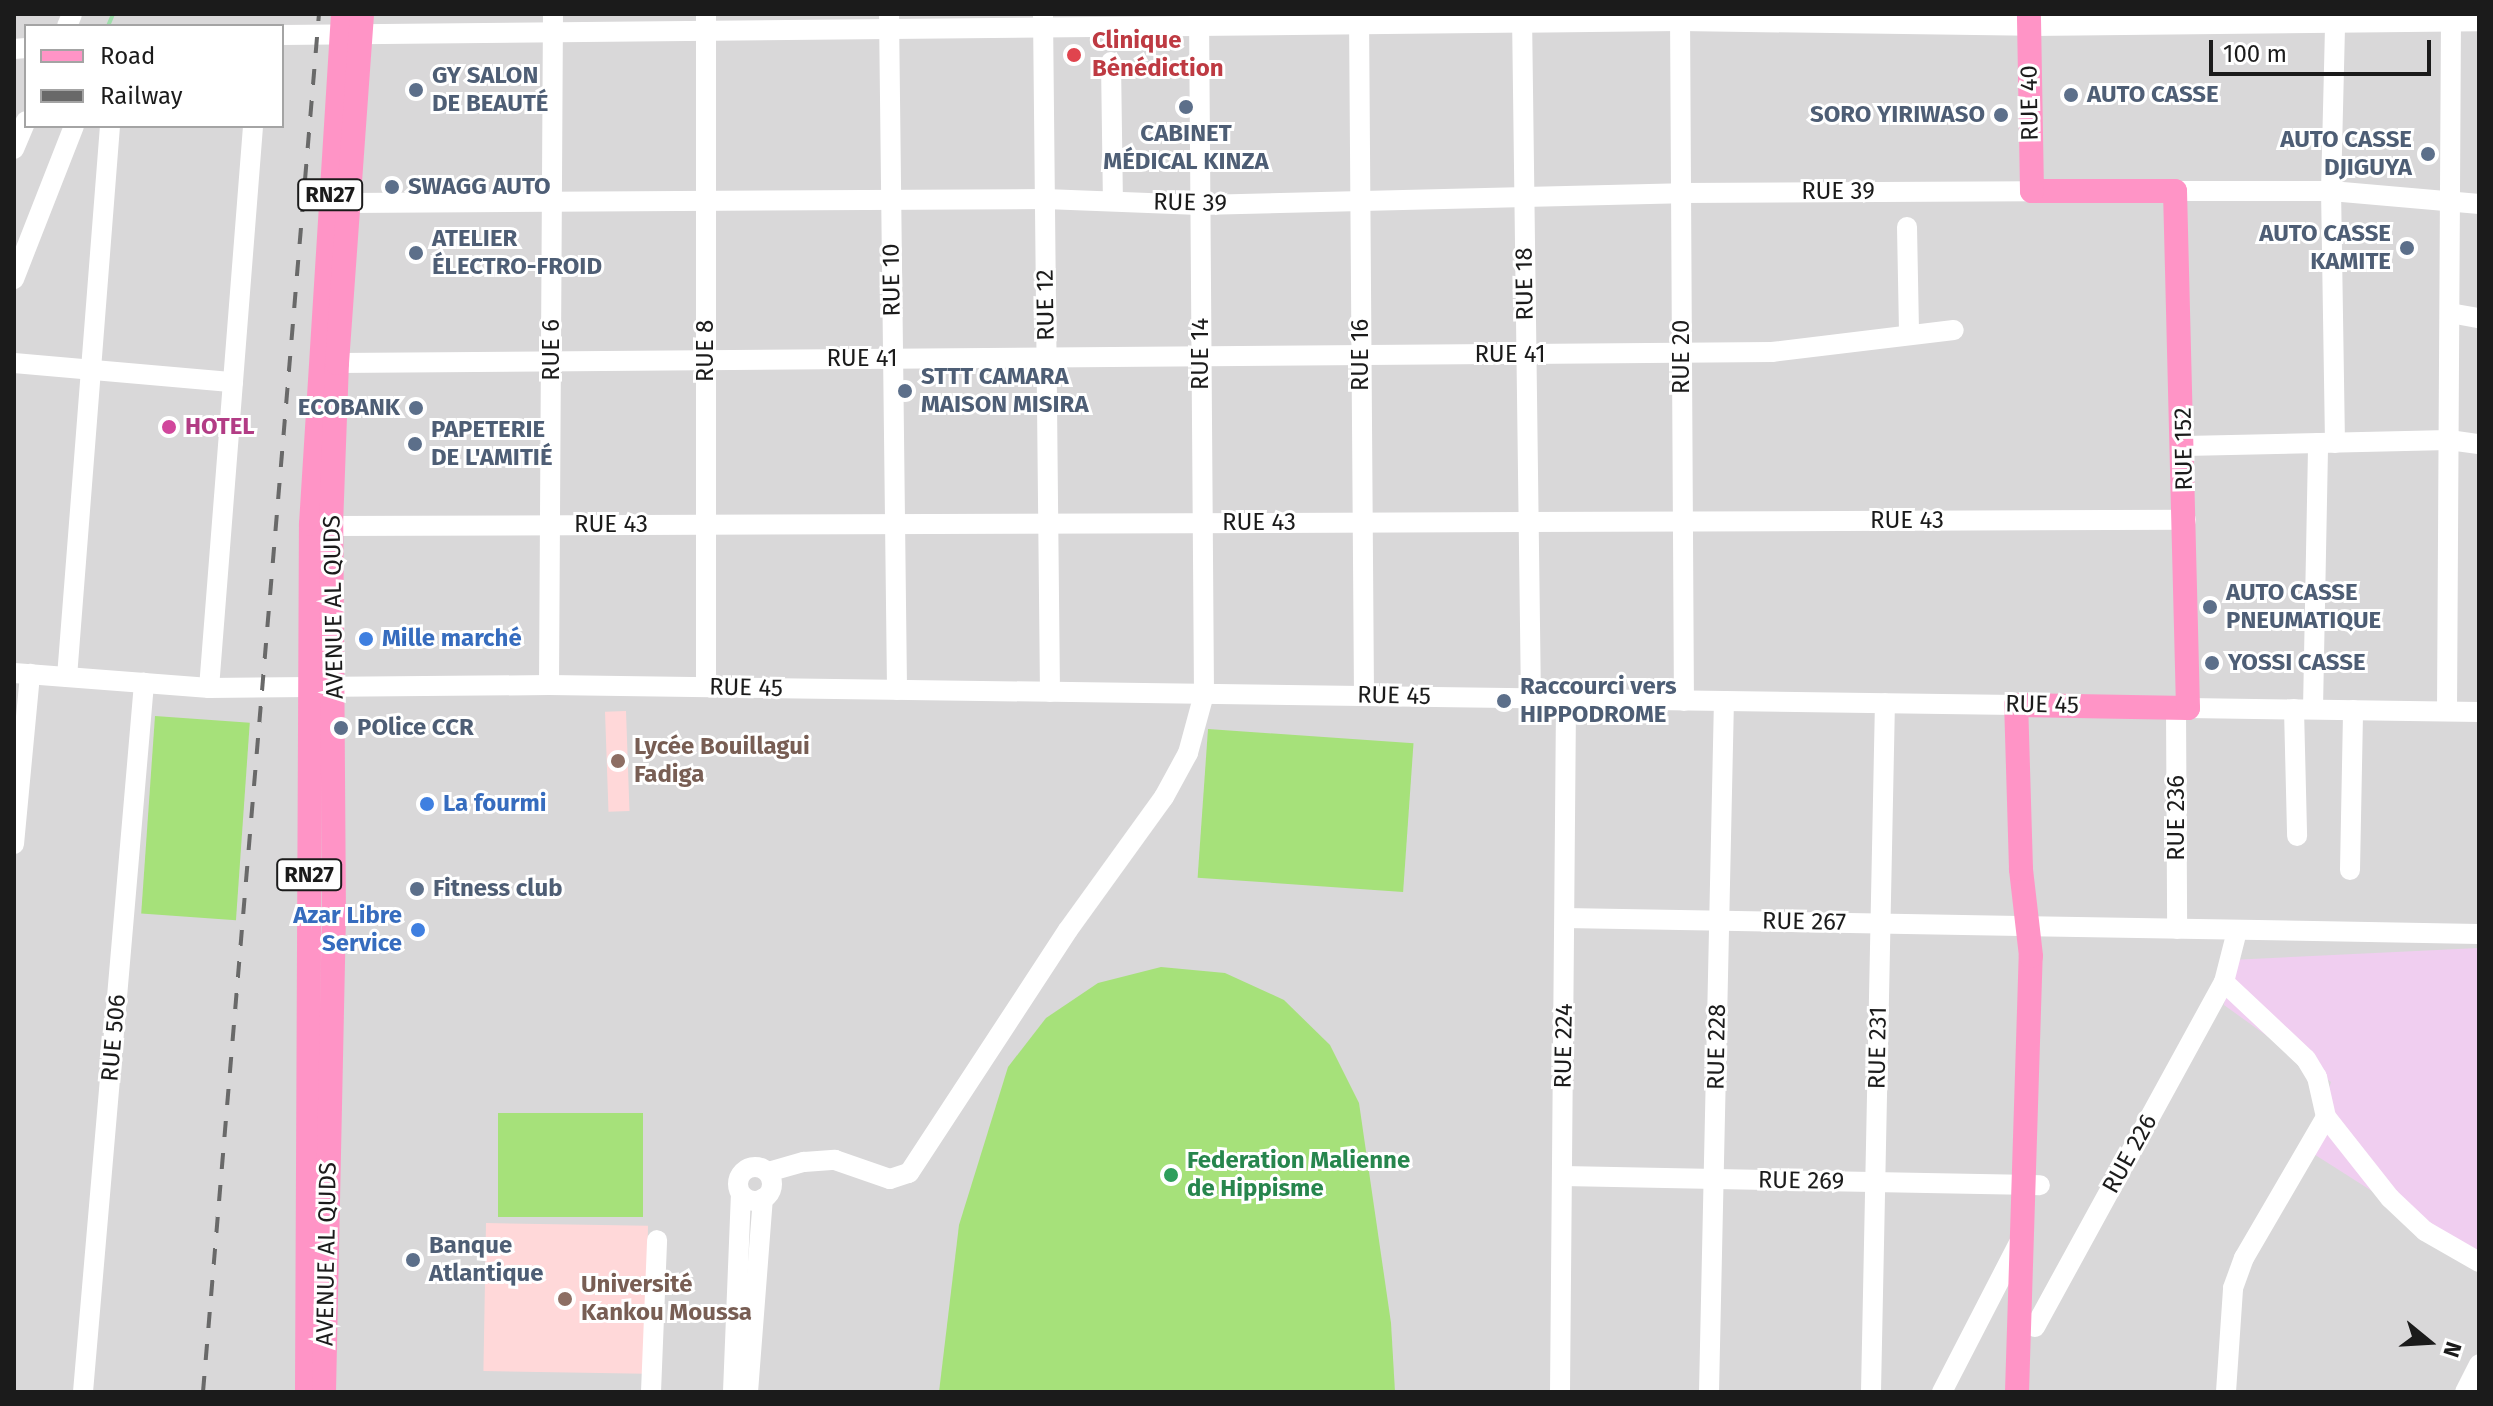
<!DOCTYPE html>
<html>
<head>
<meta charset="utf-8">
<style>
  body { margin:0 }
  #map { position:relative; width:2493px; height:1406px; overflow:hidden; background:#ede0e5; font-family:"Fira Sans",sans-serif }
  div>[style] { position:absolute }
  .residential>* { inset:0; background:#d9d8d9 }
  .commercial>* { inset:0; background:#f0cef0 }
  .education>* { inset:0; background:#ffd8d9; transform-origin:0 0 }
  .pitch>* { inset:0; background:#a6e17a; transform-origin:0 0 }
  .stream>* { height:4px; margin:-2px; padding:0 2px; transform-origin:2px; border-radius:2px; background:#9edeaa }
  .minor>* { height:20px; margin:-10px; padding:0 10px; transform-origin:10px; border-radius:10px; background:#fff }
  .minor>.ring { margin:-10px; padding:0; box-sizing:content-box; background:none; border:20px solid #fff; border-radius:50% }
  .major>* { height:24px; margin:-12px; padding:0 12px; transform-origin:12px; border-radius:12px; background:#ff94c6 }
  .rail>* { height:4px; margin-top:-2px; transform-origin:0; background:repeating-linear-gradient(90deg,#696969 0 16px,transparent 0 32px) }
  .dots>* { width:22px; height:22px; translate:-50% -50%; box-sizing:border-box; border:4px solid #fff; border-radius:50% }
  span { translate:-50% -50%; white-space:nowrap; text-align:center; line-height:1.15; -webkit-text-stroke:6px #fff; paint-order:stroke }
  .shield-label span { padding:2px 6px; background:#fff; border:2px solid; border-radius:6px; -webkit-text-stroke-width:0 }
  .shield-label { font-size:22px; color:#1b1b1b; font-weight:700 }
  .health-label { font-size:24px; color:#be3a42; font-weight:700 }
  .left { translate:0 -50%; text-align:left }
  .service-label { font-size:24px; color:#4e5e75; font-weight:700 }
  .right { translate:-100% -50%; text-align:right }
  .street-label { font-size:24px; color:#1b1b1b }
  .hotel-label { font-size:24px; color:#b23c85; font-weight:700 }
  .shop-label { font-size:24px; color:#366cbe; font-weight:700 }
  .education-label { font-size:24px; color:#785e54; font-weight:700 }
  .leisure-label { font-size:24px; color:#27864d; font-weight:700 }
  .frame { position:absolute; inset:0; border:16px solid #1b1b1b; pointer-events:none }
  .legend { position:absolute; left:24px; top:24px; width:260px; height:104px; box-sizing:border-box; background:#fff; border:2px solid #a4a4a4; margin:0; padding:10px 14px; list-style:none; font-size:24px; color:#1b1b1b }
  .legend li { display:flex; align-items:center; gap:16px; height:40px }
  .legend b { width:40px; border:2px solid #a4a4a4 }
  .north { position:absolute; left:2389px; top:1302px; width:80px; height:80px; -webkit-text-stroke:6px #fff; paint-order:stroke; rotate:108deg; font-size:22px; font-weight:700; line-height:32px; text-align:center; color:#1b1b1b }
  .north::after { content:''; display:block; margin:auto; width:28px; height:36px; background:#1b1b1b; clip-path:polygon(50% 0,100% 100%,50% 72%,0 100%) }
  .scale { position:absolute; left:2209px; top:40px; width:222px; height:36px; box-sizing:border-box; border:4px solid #1b1b1b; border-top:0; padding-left:10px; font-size:24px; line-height:28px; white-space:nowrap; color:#1b1b1b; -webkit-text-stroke:6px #fff; paint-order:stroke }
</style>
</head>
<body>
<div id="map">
  <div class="residential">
    <i style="clip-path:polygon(evenodd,14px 14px,2479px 14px,2479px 1392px,14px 1392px,14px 14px,26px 26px,282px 26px,282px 126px,26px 126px,26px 26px)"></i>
  </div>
  <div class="commercial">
    <i style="clip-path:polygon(2479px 948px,2479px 1259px,2309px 1151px,2331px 1082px,2224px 1005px,2230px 960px)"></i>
  </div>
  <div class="education">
    <i style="left:626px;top:711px;width:100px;height:21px;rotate:88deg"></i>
    <i style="left:486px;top:1223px;width:162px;height:148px;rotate:1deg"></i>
  </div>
  <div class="pitch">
    <i style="left:155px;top:716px;width:95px;height:198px;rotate:4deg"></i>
    <i style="left:1208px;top:729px;width:206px;height:149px;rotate:4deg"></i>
    <i style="clip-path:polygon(1161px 967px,1225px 973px,1284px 1000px,1330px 1045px,1359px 1103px,1391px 1323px,1395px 1392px,939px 1392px,959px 1225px,1008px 1067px,1046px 1018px,1098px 983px)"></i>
    <i style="left:498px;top:1113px;width:145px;height:104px"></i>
  </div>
  <div class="stream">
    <i style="left:108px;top:26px;width:13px;rotate:-67deg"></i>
  </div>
  <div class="minor">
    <i style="left:889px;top:14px;width:676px;rotate:89.32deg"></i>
    <i style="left:1043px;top:14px;width:678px;rotate:89.41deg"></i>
    <i style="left:1359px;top:14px;width:682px;rotate:89.58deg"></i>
    <i style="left:1522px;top:14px;width:684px;rotate:89.25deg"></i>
    <i style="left:1680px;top:14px;width:687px;rotate:89.67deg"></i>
    <i style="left:67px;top:26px;width:13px;rotate:-67deg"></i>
    <i style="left:282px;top:35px;width:1398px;rotate:-0.57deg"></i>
    <i style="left:1680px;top:21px;width:349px;rotate:0.8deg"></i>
    <i style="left:2029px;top:26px;width:450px;rotate:-0.6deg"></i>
    <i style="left:14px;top:49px;width:12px;rotate:-5deg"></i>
    <i style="left:1111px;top:62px;width:139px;rotate:89.2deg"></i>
    <i style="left:14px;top:149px;width:30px;rotate:-67deg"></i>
    <i style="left:2175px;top:191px;width:156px"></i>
    <i style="left:2331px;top:191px;width:149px;rotate:5deg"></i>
    <i style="left:348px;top:203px;width:697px;rotate:-0.33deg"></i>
    <i style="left:1045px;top:199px;width:155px;rotate:2.2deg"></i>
    <i style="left:1200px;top:205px;width:481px;rotate:-1.4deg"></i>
    <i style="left:1681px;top:193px;width:351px;rotate:-0.3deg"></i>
    <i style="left:1907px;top:227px;width:108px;rotate:88.9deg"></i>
    <i style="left:14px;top:279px;width:164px;rotate:-68.6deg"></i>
    <i style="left:2450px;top:313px;width:29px;rotate:10deg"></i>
    <i style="left:14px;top:363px;width:220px;rotate:5deg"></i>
    <i style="left:337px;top:363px;width:1435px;rotate:-0.44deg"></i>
    <i style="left:1772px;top:352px;width:183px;rotate:-6.9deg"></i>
    <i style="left:2335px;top:443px;width:252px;rotate:-90.9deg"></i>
    <i style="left:2331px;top:191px;width:168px;rotate:-88.6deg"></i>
    <i style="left:2185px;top:446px;width:264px;rotate:-1.3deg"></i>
    <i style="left:2449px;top:440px;width:30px;rotate:8deg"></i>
    <i style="left:331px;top:526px;width:1855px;rotate:-0.19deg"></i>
    <i style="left:14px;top:673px;width:196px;rotate:4.4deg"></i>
    <i style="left:209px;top:688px;width:340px;rotate:-0.5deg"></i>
    <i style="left:549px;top:685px;width:1467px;rotate:0.78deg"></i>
    <i style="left:67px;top:677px;width:553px;rotate:-85.54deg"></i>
    <i style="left:549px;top:685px;width:671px;rotate:-89.66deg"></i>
    <i style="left:706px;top:687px;width:673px;rotate:-90deg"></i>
    <i style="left:209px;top:688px;width:564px;rotate:-85.52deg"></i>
    <i style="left:2176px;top:707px;width:222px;rotate:89.7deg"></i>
    <i style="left:2188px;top:708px;width:291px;rotate:0.8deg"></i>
    <i style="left:2294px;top:709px;width:127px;rotate:88.6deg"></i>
    <i style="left:2313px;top:709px;width:266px;rotate:-88.9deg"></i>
    <i style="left:2447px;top:711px;width:690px;rotate:-89.67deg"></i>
    <i style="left:14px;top:844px;width:171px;rotate:-84.6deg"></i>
    <i style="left:2350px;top:870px;width:160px;rotate:-88.9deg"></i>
    <i style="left:1565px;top:918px;width:914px;rotate:1deg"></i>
    <i style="left:2224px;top:982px;width:112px;rotate:43.2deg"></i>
    <i style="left:2306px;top:1059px;width:21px;rotate:59deg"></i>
    <i style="left:2317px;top:1077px;width:41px;rotate:77.3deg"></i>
    <i style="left:2326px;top:1117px;width:103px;rotate:51.7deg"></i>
    <i style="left:2390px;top:1198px;width:48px;rotate:43.3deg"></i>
    <i style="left:2425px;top:1231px;width:62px;rotate:29.9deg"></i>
    <i class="ring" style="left:738px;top:1167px;width:14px;height:14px"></i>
    <i style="left:768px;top:1172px;width:37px;rotate:-16deg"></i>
    <i style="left:804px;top:1162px;width:31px;rotate:-4deg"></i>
    <i style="left:835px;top:1160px;width:58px;rotate:19.1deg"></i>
    <i style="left:890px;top:1179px;width:20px;rotate:-18deg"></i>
    <i style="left:909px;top:1173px;width:290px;rotate:-56.8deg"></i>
    <i style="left:1068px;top:930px;width:164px;rotate:-54.2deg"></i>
    <i style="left:1164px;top:797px;width:50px;rotate:-61.4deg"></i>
    <i style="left:1188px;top:753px;width:61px;rotate:-74.8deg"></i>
    <i style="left:1204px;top:694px;width:680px;rotate:-90.42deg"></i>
    <i style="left:1563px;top:1176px;width:477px;rotate:1.1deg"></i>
    <i style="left:2035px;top:1327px;width:393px;rotate:-61.3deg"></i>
    <i style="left:2224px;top:982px;width:53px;rotate:-75.7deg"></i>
    <i style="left:83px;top:1392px;width:712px;rotate:-85.08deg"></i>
    <i style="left:651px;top:1392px;width:152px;rotate:-87.7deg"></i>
    <i style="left:733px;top:1392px;width:197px;rotate:-87.7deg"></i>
    <i style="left:748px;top:1392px;width:194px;rotate:-85.6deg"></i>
    <i style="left:1560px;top:1392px;width:693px;rotate:-89.5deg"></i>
    <i style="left:1709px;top:1392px;width:691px;rotate:-88.76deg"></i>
    <i style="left:1871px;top:1392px;width:689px;rotate:-88.84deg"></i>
    <i style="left:1942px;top:1392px;width:172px;rotate:-62.7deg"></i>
    <i style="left:2226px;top:1392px;width:104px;rotate:-86.1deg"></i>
    <i style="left:2233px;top:1288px;width:32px;rotate:-70deg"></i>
    <i style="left:2244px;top:1258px;width:163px;rotate:-59.8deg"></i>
    <i style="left:2465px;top:1392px;width:31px;rotate:-63deg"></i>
  </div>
  <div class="major">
    <i style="left:307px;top:1392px;width:868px;rotate:-89.74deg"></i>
    <i style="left:311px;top:524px;width:511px;rotate:-86.41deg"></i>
    <i style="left:324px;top:1392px;width:473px;rotate:-88.8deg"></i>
    <i style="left:334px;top:919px;width:393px;rotate:-90.4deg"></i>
    <i style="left:331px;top:526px;width:163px;rotate:-87.9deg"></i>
    <i style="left:337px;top:363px;width:350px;rotate:-85.9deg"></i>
    <i style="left:2017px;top:1392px;width:436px;rotate:-88.2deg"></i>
    <i style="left:2031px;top:956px;width:88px;rotate:-96.6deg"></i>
    <i style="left:2021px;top:869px;width:164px;rotate:-91.7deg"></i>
    <i style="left:2016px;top:705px;width:172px;rotate:1deg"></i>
    <i style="left:2188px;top:708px;width:517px;rotate:-91.44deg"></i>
    <i style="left:2175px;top:191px;width:143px;rotate:180deg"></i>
    <i style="left:2032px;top:191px;width:177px;rotate:-91deg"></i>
  </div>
  <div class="rail">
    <i style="left:203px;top:1392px;width:1383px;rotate:-85.19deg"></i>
  </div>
  <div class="dots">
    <i style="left:1074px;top:55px;background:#e0444e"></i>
    <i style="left:416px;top:90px;background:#5c6f8a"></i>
    <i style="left:2071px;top:95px;background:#5c6f8a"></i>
    <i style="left:1186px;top:107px;background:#5c6f8a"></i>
    <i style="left:2001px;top:115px;background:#5c6f8a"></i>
    <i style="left:2428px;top:154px;background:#5c6f8a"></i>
    <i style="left:392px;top:187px;background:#5c6f8a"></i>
    <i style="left:2407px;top:248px;background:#5c6f8a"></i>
    <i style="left:416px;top:253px;background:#5c6f8a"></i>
    <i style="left:905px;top:391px;background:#5c6f8a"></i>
    <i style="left:416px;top:408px;background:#5c6f8a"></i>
    <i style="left:169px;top:427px;background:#d1479c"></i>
    <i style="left:415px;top:444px;background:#5c6f8a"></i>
    <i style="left:2210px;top:607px;background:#5c6f8a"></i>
    <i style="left:366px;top:639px;background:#3f7fe0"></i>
    <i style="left:2212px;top:663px;background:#5c6f8a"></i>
    <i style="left:1504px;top:701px;background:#5c6f8a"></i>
    <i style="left:341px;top:728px;background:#5c6f8a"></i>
    <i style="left:618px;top:761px;background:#8d6e63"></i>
    <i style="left:427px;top:804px;background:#3f7fe0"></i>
    <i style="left:417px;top:889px;background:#5c6f8a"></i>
    <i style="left:418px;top:930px;background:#3f7fe0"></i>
    <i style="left:1171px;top:1175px;background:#2e9e5b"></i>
    <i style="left:413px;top:1260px;background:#5c6f8a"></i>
    <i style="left:565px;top:1299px;background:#8d6e63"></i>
  </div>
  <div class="shield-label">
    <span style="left:330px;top:195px">RN27</span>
    <span style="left:309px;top:875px">RN27</span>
  </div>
  <div class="health-label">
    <span class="left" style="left:1092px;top:55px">Clinique<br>Bénédiction</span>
  </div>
  <div class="service-label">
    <span class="left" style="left:432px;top:90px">GY SALON<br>DE BEAUTÉ</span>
    <span class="left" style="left:2087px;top:95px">AUTO CASSE</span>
    <span class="right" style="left:1985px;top:115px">SORO YIRIWASO</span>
    <span style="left:1186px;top:148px">CABINET<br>MÉDICAL KINZA</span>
    <span class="right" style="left:2412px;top:154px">AUTO CASSE<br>DJIGUYA</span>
    <span class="left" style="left:408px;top:187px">SWAGG AUTO</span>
    <span class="right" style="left:2391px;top:248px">AUTO CASSE<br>KAMITE</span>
    <span class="left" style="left:432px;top:253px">ATELIER<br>ÉLECTRO-FROID</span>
    <span class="left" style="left:921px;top:391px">STTT CAMARA<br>MAISON MISIRA</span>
    <span class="right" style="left:400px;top:408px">ECOBANK</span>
    <span class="left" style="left:431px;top:444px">PAPETERIE<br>DE L'AMITIÉ</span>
    <span class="left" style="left:2226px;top:607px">AUTO CASSE<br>PNEUMATIQUE</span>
    <span class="left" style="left:2228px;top:663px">YOSSI CASSE</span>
    <span class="left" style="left:1520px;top:701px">Raccourci vers<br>HIPPODROME</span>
    <span class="left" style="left:357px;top:728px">POlice CCR</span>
    <span class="left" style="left:433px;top:889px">Fitness club</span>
    <span class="left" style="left:429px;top:1260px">Banque<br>Atlantique</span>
  </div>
  <div class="street-label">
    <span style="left:2030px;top:103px;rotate:-91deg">RUE 40</span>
    <span style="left:1838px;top:192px">RUE 39</span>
    <span style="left:1190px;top:203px;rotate:1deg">RUE 39</span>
    <span style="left:892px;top:280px;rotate:-91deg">RUE 10</span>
    <span style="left:1525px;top:284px;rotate:-91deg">RUE 18</span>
    <span style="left:1046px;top:305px;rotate:-91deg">RUE 12</span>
    <span style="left:552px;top:350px;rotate:-90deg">RUE 6</span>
    <span style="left:706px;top:351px;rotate:-90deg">RUE 8</span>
    <span style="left:1201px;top:354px;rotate:-90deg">RUE 14</span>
    <span style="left:1361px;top:355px;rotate:-90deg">RUE 16</span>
    <span style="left:1510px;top:355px">RUE 41</span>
    <span style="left:1682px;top:357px;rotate:-90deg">RUE 20</span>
    <span style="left:862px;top:359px">RUE 41</span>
    <span style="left:2184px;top:449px;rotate:-91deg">RUE 152</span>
    <span style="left:1907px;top:521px">RUE 43</span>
    <span style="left:1259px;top:523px">RUE 43</span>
    <span style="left:611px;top:525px">RUE 43</span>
    <span style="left:334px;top:607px;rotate:-91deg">AVENUE AL QUDS</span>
    <span style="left:746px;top:688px;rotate:1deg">RUE 45</span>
    <span style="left:1394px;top:696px;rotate:1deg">RUE 45</span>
    <span style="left:2042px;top:705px;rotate:1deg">RUE 45</span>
    <span style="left:2177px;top:818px;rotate:-90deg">RUE 236</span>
    <span style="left:1804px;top:922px;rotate:1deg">RUE 267</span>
    <span style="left:114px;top:1038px;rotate:-85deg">RUE 506</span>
    <span style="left:1564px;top:1046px;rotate:-89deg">RUE 224</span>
    <span style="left:1717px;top:1047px;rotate:-89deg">RUE 228</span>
    <span style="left:1878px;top:1048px;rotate:-89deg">RUE 231</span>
    <span style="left:2130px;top:1154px;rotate:-61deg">RUE 226</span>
    <span style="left:1801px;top:1181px;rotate:1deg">RUE 269</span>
    <span style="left:327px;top:1254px;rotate:-89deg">AVENUE AL QUDS</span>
  </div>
  <div class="hotel-label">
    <span class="left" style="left:185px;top:427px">HOTEL</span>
  </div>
  <div class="shop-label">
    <span class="left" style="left:382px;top:639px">Mille marché</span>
    <span class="left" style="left:443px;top:804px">La fourmi</span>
    <span class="right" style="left:402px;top:930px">Azar Libre<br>Service</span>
  </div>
  <div class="education-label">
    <span class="left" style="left:634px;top:761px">Lycée Bouillagui<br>Fadiga</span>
    <span class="left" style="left:581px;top:1299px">Université<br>Kankou Moussa</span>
  </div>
  <div class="leisure-label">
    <span class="left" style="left:1187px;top:1175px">Federation Malienne<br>de Hippisme</span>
  </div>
  <div class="frame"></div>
  <ul class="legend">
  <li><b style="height:10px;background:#ff94c6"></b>Road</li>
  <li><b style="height:10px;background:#696969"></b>Railway</li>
  </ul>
  <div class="north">N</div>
  <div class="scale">100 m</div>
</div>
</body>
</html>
